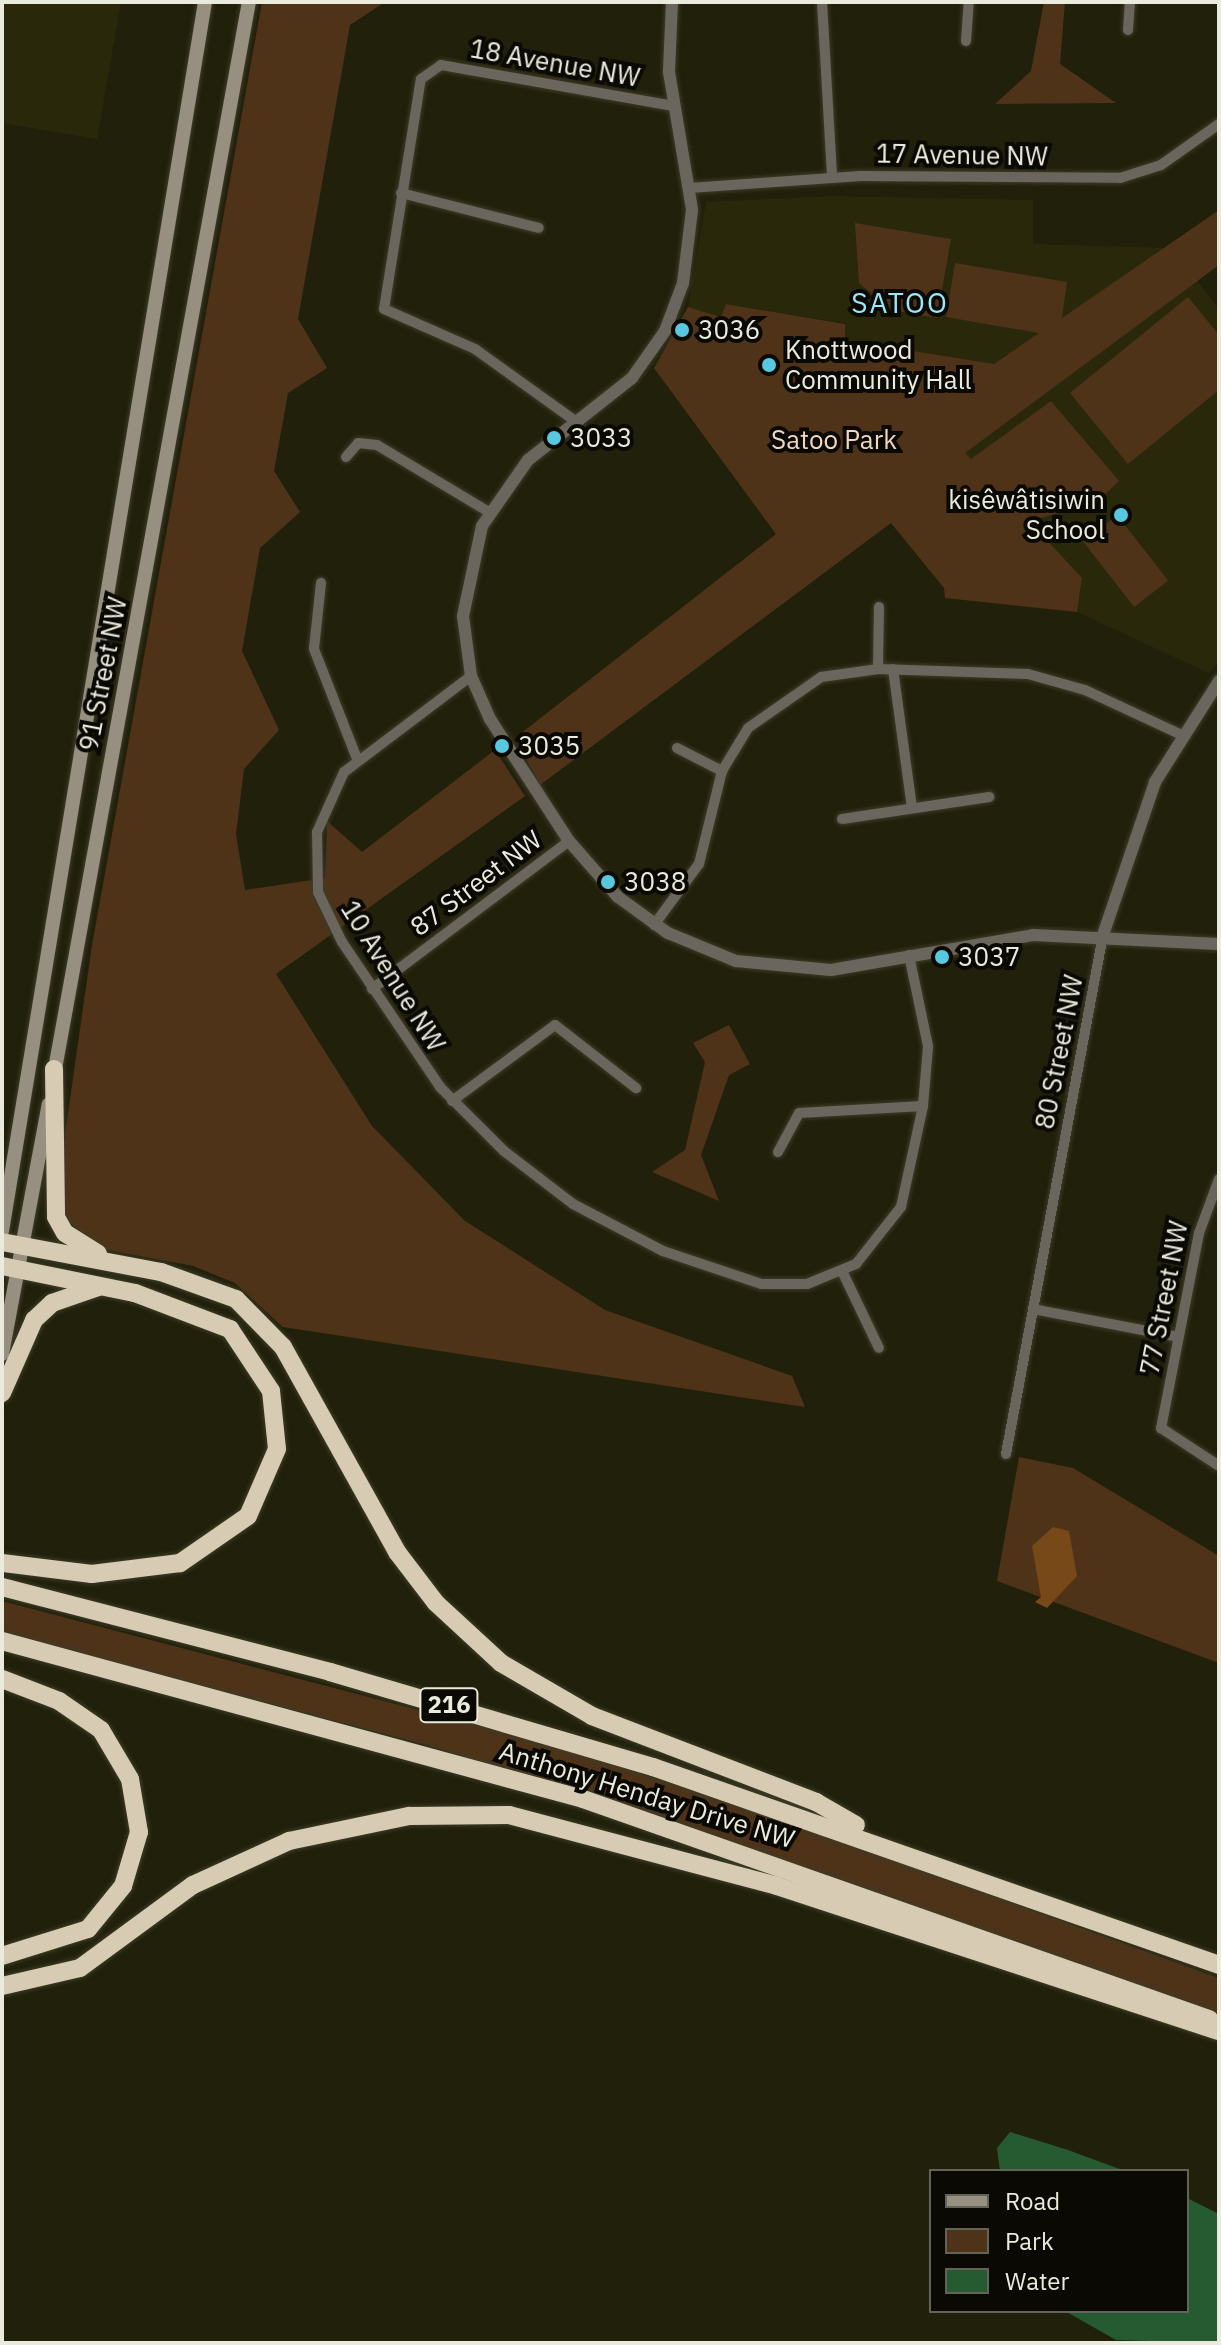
<!DOCTYPE html>
<html>
<head>
<meta charset="utf-8">
<style>
  body { margin:0 }
  #map { position:relative; width:1221px; height:2345px; overflow:hidden; background:#21200b; font-family:"IBM Plex Sans",sans-serif }
  div>[style] { position:absolute }
  .built>* { inset:0; background:#2a280b }
  .green>* { inset:0; background:#4f3319; transform-origin:0 0 }
  .forest>* { inset:0; background:#774818 }
  .water>* { inset:0; background:#265b31 }
  .roads { filter:drop-shadow(0 0 2px #3d3c28) drop-shadow(0 0 2px #3d3c28) }
  .minor>* { height:10px; margin:-5px; padding:0 5px; transform-origin:5px; border-radius:5px; background:#6b665d }
  .tertiary>* { height:12px; margin:-6px; padding:0 6px; transform-origin:6px; border-radius:6px; background:#6b665d }
  .secondary>* { height:14px; margin:-7px; padding:0 7px; transform-origin:7px; border-radius:7px; background:#978f80 }
  .motorway>* { height:18px; margin:-9px; padding:0 9px; transform-origin:9px; border-radius:9px; background:#d8cbb3 }
  .dots>* { width:22px; height:22px; translate:-50% -50%; box-sizing:border-box; border:4px solid #0a0903; border-radius:50% }
  span { translate:-50% -50%; white-space:nowrap; text-align:center; line-height:1.15; -webkit-text-stroke:8px #0a0903; paint-order:stroke }
  .shield-label span { padding:2px 6px; background:#0a0903; border:2px solid; border-radius:6px; -webkit-text-stroke-width:0 }
  .shield-label { font-size:24px; color:#ebebdd; font-weight:700 }
  .street-label { font-size:26px; color:#ebebdd }
  .poi-label { font-size:26px; color:#ebebdd }
  .left { translate:0 -50%; text-align:left }
  .right { translate:-100% -50%; text-align:right }
  .park-label { font-size:26px; color:#f4d6bd }
  .neighbourhood-label { font-size:28px; color:#99e7f8; letter-spacing:2px }
  .frame { position:absolute; inset:0; border:4px solid #ebebdd; pointer-events:none }
  .legend { position:absolute; left:929px; top:2169px; width:260px; height:144px; box-sizing:border-box; background:#0a0903; border:2px solid #64635a; margin:0; padding:10px 14px; list-style:none; font-size:24px; color:#ebebdd }
  .legend li { display:flex; align-items:center; gap:16px; height:40px }
  .legend b { width:40px; border:2px solid #64635a }
</style>
</head>
<body>
<div id="map">
  <div class="built">
    <i style="clip-path:polygon(2px 2px,121px 2px,97px 139px,2px 123px)"></i>
    <i style="clip-path:polygon(833px 196px,1033px 200px,1033px 244px,1168px 248px,994px 364px,845px 340px,845px 323px,726px 304px,721px 317px,688px 307px,706px 202px)"></i>
    <i style="clip-path:polygon(1197px 281px,1219px 309px,1219px 662px,1209px 673px,1077px 612px,1082px 578px,964px 453px)"></i>
  </div>
  <div class="green">
    <i style="clip-path:polygon(262px 2px,385px 2px,350px 25px,298px 319px,327px 368px,288px 393px,274px 471px,300px 512px,260px 548px,242px 651px,279px 730px,244px 769px,236px 834px,245px 890px,325px 878px,327px 821px,362px 852px,495px 750px,525px 796px,276px 974px,372px 1126px,465px 1221px,605px 1310px,792px 1376px,805px 1407px,283px 1327px,235px 1283px,193px 1266px,97px 1248px,64px 1217px,59px 1176px,92px 945px)"></i>
    <i style="clip-path:polygon(1044px 2px,1065px 2px,1060px 64px,1116px 103px,995px 104px,1031px 71px)"></i>
    <i style="clip-path:polygon(1219px 210px,1219px 265px,965px 453px,971px 459px,1051px 401px,1119px 481px,1096px 503px,1029px 521px,1082px 578px,1077px 612px,945px 598px,944px 588px,891px 523px,540px 785px,515px 738px,776px 534px,654px 368px,688px 307px,721px 317px,726px 304px,845px 324px,845px 340px,994px 364px,1039px 333px,946px 317px,955px 263px,1067px 282px,1062px 318px)"></i>
    <i style="clip-path:polygon(855px 223px,951px 239px,937px 318px,891px 310px,859px 283px)"></i>
    <i style="clip-path:polygon(1188px 297px,1219px 335px,1219px 390px,1128px 464px,1070px 393px)"></i>
    <i style="left:1117px;top:515px;width:83px;height:43px;rotate:52deg"></i>
    <i style="clip-path:polygon(729px 1025px,750px 1064px,729px 1075px,701px 1155px,719px 1201px,652px 1172px,685px 1150px,705px 1062px,693px 1043px)"></i>
    <i style="clip-path:polygon(1019px 1457px,1073px 1468px,1219px 1556px,1219px 1663px,997px 1581px)"></i>
    <i style="clip-path:polygon(2px 1601px,537px 1741px,749px 1808px,1219px 1978px,1219px 2018px,672px 1820px,427px 1745px,2px 1633px)"></i>
  </div>
  <div class="forest">
    <i style="clip-path:polygon(1053px 1527px,1069px 1531px,1077px 1576px,1047px 1608px,1035px 1602px,1041px 1597px,1032px 1546px)"></i>
  </div>
  <div class="water">
    <i style="clip-path:polygon(1010px 2132px,1068px 2150px,1125px 2171px,1000px 2171px,997px 2148px)"></i>
    <i style="clip-path:polygon(1187px 2198px,1219px 2214px,1219px 2343px,1116px 2340px,1065px 2311px,1187px 2311px)"></i>
  </div>
  <div class="roads">
    <div class="minor">
      <i style="left:822px;top:2px;width:175px;rotate:86.7deg"></i>
      <i style="left:1128px;top:30px;width:28px;rotate:-86deg"></i>
      <i style="left:966px;top:41px;width:39px;rotate:-86deg"></i>
      <i style="left:689px;top:188px;width:172px;rotate:-4deg"></i>
      <i style="left:861px;top:176px;width:259px;rotate:0.4deg"></i>
      <i style="left:1120px;top:178px;width:43px;rotate:-17.6deg"></i>
      <i style="left:1161px;top:165px;width:71px;rotate:-35.3deg"></i>
      <i style="left:401px;top:193px;width:142px;rotate:14.2deg"></i>
      <i style="left:578px;top:423px;width:127px;rotate:-144.3deg"></i>
      <i style="left:475px;top:349px;width:99px;rotate:-156.3deg"></i>
      <i style="left:384px;top:309px;width:233px;rotate:-80.9deg"></i>
      <i style="left:421px;top:79px;width:24px;rotate:-35deg"></i>
      <i style="left:441px;top:65px;width:237px;rotate:10deg"></i>
      <i style="left:346px;top:457px;width:18px;rotate:-49deg"></i>
      <i style="left:358px;top:443px;width:19px;rotate:6deg"></i>
      <i style="left:377px;top:445px;width:131px;rotate:30.9deg"></i>
      <i style="left:321px;top:583px;width:66px;rotate:96.1deg"></i>
      <i style="left:314px;top:649px;width:118px;rotate:68.6deg"></i>
      <i style="left:878px;top:669px;width:62px;rotate:-89.1deg"></i>
      <i style="left:893px;top:669px;width:140px;rotate:82.2deg"></i>
      <i style="left:471px;top:676px;width:159px;rotate:142.9deg"></i>
      <i style="left:344px;top:772px;width:66px;rotate:114.2deg"></i>
      <i style="left:317px;top:832px;width:60px;rotate:89deg"></i>
      <i style="left:318px;top:892px;width:55px;rotate:64.4deg"></i>
      <i style="left:342px;top:942px;width:175px;rotate:55.9deg"></i>
      <i style="left:440px;top:1087px;width:91px;rotate:45deg"></i>
      <i style="left:504px;top:1151px;width:87px;rotate:37.5deg"></i>
      <i style="left:573px;top:1204px;width:102px;rotate:27.6deg"></i>
      <i style="left:663px;top:1251px;width:103px;rotate:18.6deg"></i>
      <i style="left:761px;top:1284px;width:46px"></i>
      <i style="left:807px;top:1284px;width:53px;rotate:-22.2deg"></i>
      <i style="left:856px;top:1264px;width:73px;rotate:-51.7deg"></i>
      <i style="left:901px;top:1207px;width:103px;rotate:-77.7deg"></i>
      <i style="left:923px;top:1106px;width:60px;rotate:-85.2deg"></i>
      <i style="left:928px;top:1046px;width:93px;rotate:-101.8deg"></i>
      <i style="left:677px;top:748px;width:51px;rotate:27.1deg"></i>
      <i style="left:842px;top:819px;width:149px;rotate:-8.5deg"></i>
      <i style="left:654px;top:925px;width:76px;rotate:-53.6deg"></i>
      <i style="left:699px;top:864px;width:96px;rotate:-76.1deg"></i>
      <i style="left:722px;top:771px;width:50px;rotate:-58.8deg"></i>
      <i style="left:748px;top:728px;width:89px;rotate:-34.9deg"></i>
      <i style="left:821px;top:677px;width:58px;rotate:-8deg"></i>
      <i style="left:878px;top:669px;width:150px;rotate:1.9deg"></i>
      <i style="left:1028px;top:674px;width:59px;rotate:15.7deg"></i>
      <i style="left:1085px;top:690px;width:105px;rotate:24.9deg"></i>
      <i style="left:372px;top:989px;width:246px;rotate:-36.9deg"></i>
      <i style="left:452px;top:1101px;width:128px;rotate:-36.4deg"></i>
      <i style="left:555px;top:1025px;width:103px;rotate:37.9deg"></i>
      <i style="left:778px;top:1152px;width:44px;rotate:-61.7deg"></i>
      <i style="left:799px;top:1113px;width:124px;rotate:-3.2deg"></i>
      <i style="left:1219px;top:1179px;width:58px;rotate:110.3deg"></i>
      <i style="left:1199px;top:1233px;width:199px;rotate:101deg"></i>
      <i style="left:1161px;top:1428px;width:69px;rotate:33.2deg"></i>
      <i style="left:843px;top:1273px;width:83px;rotate:64.4deg"></i>
      <i style="left:1033px;top:1309px;width:148px;rotate:10.9deg"></i>
      <i style="left:1006px;top:1454px;width:528px;rotate:-79.41deg"></i>
    </div>
    <div class="tertiary">
      <i style="left:672px;top:2px;width:70px;rotate:92.5deg"></i>
      <i style="left:669px;top:72px;width:140px;rotate:80.5deg"></i>
      <i style="left:692px;top:210px;width:74px;rotate:97deg"></i>
      <i style="left:683px;top:283px;width:51px;rotate:110.6deg"></i>
      <i style="left:665px;top:331px;width:57px;rotate:125.1deg"></i>
      <i style="left:632px;top:378px;width:132px;rotate:141.7deg"></i>
      <i style="left:528px;top:460px;width:80px;rotate:124.9deg"></i>
      <i style="left:482px;top:526px;width:92px;rotate:101.9deg"></i>
      <i style="left:463px;top:616px;width:61px;rotate:82.4deg"></i>
      <i style="left:471px;top:676px;width:47px;rotate:66.2deg"></i>
      <i style="left:490px;top:719px;width:145px;rotate:57.1deg"></i>
      <i style="left:569px;top:841px;width:74px;rotate:48.8deg"></i>
      <i style="left:618px;top:897px;width:62px;rotate:35.8deg"></i>
      <i style="left:668px;top:933px;width:74px;rotate:22.4deg"></i>
      <i style="left:736px;top:961px;width:95px;rotate:5.4deg"></i>
      <i style="left:831px;top:970px;width:205px;rotate:-9.8deg"></i>
      <i style="left:1033px;top:935px;width:186px;rotate:2.8deg"></i>
      <i style="left:1103px;top:935px;width:162px;rotate:-71.2deg"></i>
      <i style="left:1155px;top:782px;width:120px;rotate:-57.6deg"></i>
    </div>
    <div class="secondary">
      <i style="left:53px;top:1080px;width:1096px;rotate:-79.7deg"></i>
      <i style="left:2px;top:1231px;width:1246px;rotate:-80.62deg"></i>
      <i style="left:2px;top:1354px;width:254px;rotate:-79.4deg"></i>
    </div>
    <div class="motorway">
      <i style="left:54px;top:1069px;width:148px;rotate:89.2deg"></i>
      <i style="left:56px;top:1217px;width:18px;rotate:61deg"></i>
      <i style="left:65px;top:1233px;width:39px;rotate:32deg"></i>
      <i style="left:2px;top:1242px;width:162px;rotate:10.7deg"></i>
      <i style="left:161px;top:1272px;width:80px;rotate:19.8deg"></i>
      <i style="left:236px;top:1299px;width:67px;rotate:45.6deg"></i>
      <i style="left:283px;top:1347px;width:235px;rotate:60.9deg"></i>
      <i style="left:397px;top:1552px;width:64px;rotate:52.6deg"></i>
      <i style="left:436px;top:1603px;width:88px;rotate:42.7deg"></i>
      <i style="left:501px;top:1663px;width:105px;rotate:30.2deg"></i>
      <i style="left:592px;top:1716px;width:240px;rotate:21deg"></i>
      <i style="left:816px;top:1802px;width:46px;rotate:29.9deg"></i>
      <i style="left:2px;top:1266px;width:136px;rotate:11.5deg"></i>
      <i style="left:135px;top:1293px;width:102px;rotate:20.8deg"></i>
      <i style="left:230px;top:1329px;width:74px;rotate:56.5deg"></i>
      <i style="left:271px;top:1391px;width:58px;rotate:84.1deg"></i>
      <i style="left:277px;top:1449px;width:73px;rotate:113.4deg"></i>
      <i style="left:248px;top:1516px;width:83px;rotate:145.3deg"></i>
      <i style="left:180px;top:1563px;width:89px;rotate:172.9deg"></i>
      <i style="left:92px;top:1574px;width:91px;rotate:-173deg"></i>
      <i style="left:2px;top:1393px;width:80px;rotate:-66.3deg"></i>
      <i style="left:34px;top:1320px;width:25px;rotate:-43deg"></i>
      <i style="left:52px;top:1303px;width:49px;rotate:-19.2deg"></i>
      <i style="left:2px;top:1587px;width:339px;rotate:14.5deg"></i>
      <i style="left:330px;top:1672px;width:337px;rotate:16.4deg"></i>
      <i style="left:653px;top:1767px;width:600px;rotate:19.28deg"></i>
      <i style="left:2px;top:1641px;width:602px;rotate:15.21deg"></i>
      <i style="left:583px;top:1799px;width:664px;rotate:19.36deg"></i>
      <i style="left:2px;top:1679px;width:61px;rotate:21.1deg"></i>
      <i style="left:59px;top:1701px;width:51px;rotate:34.6deg"></i>
      <i style="left:101px;top:1730px;width:57px;rotate:59.4deg"></i>
      <i style="left:130px;top:1779px;width:54px;rotate:80.4deg"></i>
      <i style="left:139px;top:1832px;width:56px;rotate:106.5deg"></i>
      <i style="left:123px;top:1886px;width:55px;rotate:129.1deg"></i>
      <i style="left:88px;top:1929px;width:90px;rotate:162.6deg"></i>
      <i style="left:2px;top:1986px;width:80px;rotate:-13deg"></i>
      <i style="left:80px;top:1968px;width:140px;rotate:-36.3deg"></i>
      <i style="left:193px;top:1885px;width:106px;rotate:-24.6deg"></i>
      <i style="left:289px;top:1841px;width:123px;rotate:-11.8deg"></i>
      <i style="left:409px;top:1816px;width:100px;rotate:-0.6deg"></i>
      <i style="left:509px;top:1815px;width:277px;rotate:14.8deg"></i>
      <i style="left:777px;top:1886px;width:465px;rotate:18.2deg"></i>
    </div>
  </div>
  <div class="dots">
    <i style="left:682px;top:330px;background:#56c9e0"></i>
    <i style="left:769px;top:365px;background:#56c9e0"></i>
    <i style="left:554px;top:438px;background:#56c9e0"></i>
    <i style="left:1121px;top:515px;background:#56c9e0"></i>
    <i style="left:502px;top:746px;background:#56c9e0"></i>
    <i style="left:608px;top:882px;background:#56c9e0"></i>
    <i style="left:942px;top:957px;background:#56c9e0"></i>
  </div>
  <div class="shield-label">
    <span style="left:449px;top:1705px">216</span>
  </div>
  <div class="street-label">
    <span style="left:555px;top:63px;rotate:10deg">18 Avenue NW</span>
    <span style="left:962px;top:155px;rotate:1deg">17 Avenue NW</span>
    <span style="left:103px;top:674px;rotate:-79deg">91 Street NW</span>
    <span style="left:476px;top:883px;rotate:-37deg">87 Street NW</span>
    <span style="left:393px;top:976px;rotate:58deg">10 Avenue NW</span>
    <span style="left:1059px;top:1052px;rotate:-79deg">80 Street NW</span>
    <span style="left:1164px;top:1298px;rotate:-79deg">77 Street NW</span>
    <span style="left:647px;top:1795px;rotate:17deg">Anthony Henday Drive NW</span>
  </div>
  <div class="poi-label">
    <span class="left" style="left:698px;top:330px">3036</span>
    <span class="left" style="left:785px;top:365px">Knottwood<br>Community Hall</span>
    <span class="left" style="left:570px;top:438px">3033</span>
    <span class="right" style="left:1105px;top:515px">kisêwâtisiwin<br>School</span>
    <span class="left" style="left:518px;top:746px">3035</span>
    <span class="left" style="left:624px;top:882px">3038</span>
    <span class="left" style="left:958px;top:957px">3037</span>
  </div>
  <div class="park-label">
    <span style="left:834px;top:440px">Satoo Park</span>
  </div>
  <div class="neighbourhood-label">
    <span style="left:900px;top:303px">SATOO</span>
  </div>
  <div class="frame"></div>
  <ul class="legend">
  <li><b style="height:10px;background:#978f80"></b>Road</li>
  <li><b style="height:22px;background:#4f3319"></b>Park</li>
  <li><b style="height:22px;background:#265b31"></b>Water</li>
  </ul>
</div>
</body>
</html>
